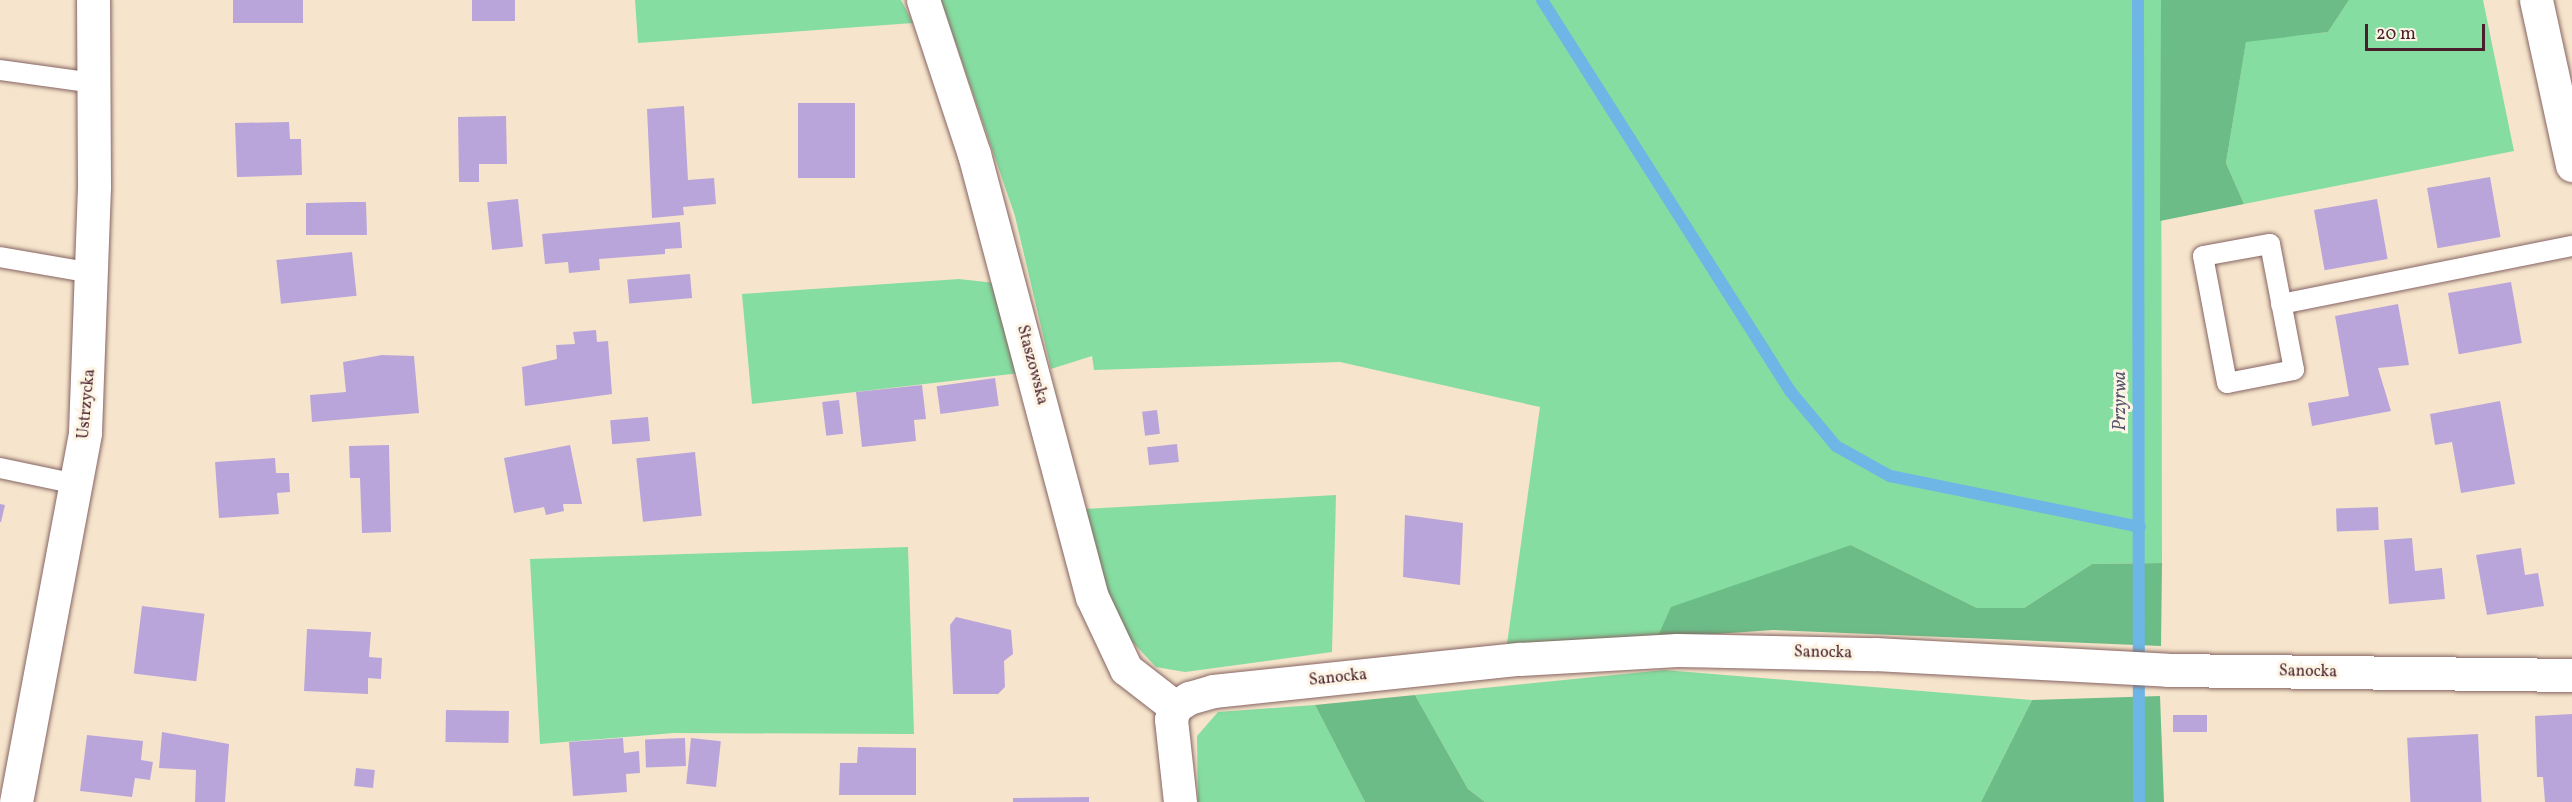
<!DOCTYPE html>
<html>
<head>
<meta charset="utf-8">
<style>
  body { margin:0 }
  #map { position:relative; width:2572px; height:802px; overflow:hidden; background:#f6e5cc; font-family:Vollkorn,serif }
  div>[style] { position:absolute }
  .green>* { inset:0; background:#85dda1 }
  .forest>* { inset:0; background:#6cbc87 }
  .stream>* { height:12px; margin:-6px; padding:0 6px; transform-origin:6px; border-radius:6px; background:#6db6e5 }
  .building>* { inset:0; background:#baa5da; transform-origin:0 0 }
  .roads { filter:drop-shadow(0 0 2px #866463) drop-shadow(0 0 2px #866463) }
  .service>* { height:20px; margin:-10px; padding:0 10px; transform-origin:10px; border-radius:10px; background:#fff }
  .minor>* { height:33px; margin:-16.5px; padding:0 16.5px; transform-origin:16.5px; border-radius:16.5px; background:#fff }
  .tertiary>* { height:33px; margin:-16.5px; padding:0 16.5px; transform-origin:16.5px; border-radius:16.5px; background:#fff }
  span { translate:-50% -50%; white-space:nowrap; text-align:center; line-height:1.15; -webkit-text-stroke:6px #fcf5e5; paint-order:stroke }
  .street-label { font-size:16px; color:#4a1f2b }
  .water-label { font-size:18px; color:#56546c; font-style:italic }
  .scale { position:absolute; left:2365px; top:24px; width:120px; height:27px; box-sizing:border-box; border:3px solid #4a1f2b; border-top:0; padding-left:8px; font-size:18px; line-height:21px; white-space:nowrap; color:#4a1f2b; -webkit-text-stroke:4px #fcf5e5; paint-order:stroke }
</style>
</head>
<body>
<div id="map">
  <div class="green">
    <i style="clip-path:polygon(635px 0,901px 0,913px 23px,638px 43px)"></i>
    <i style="clip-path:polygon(941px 0,2161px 0,2162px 563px,2092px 564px,2024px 608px,1977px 608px,1851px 545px,1657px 638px,1507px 644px,1540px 407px,1340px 362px,1094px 370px,1092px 356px,1051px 369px,1015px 216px)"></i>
    <i style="clip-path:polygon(2349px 0,2483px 0,2514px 151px,2244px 204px,2226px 163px,2246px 41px,2328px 32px)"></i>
    <i style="clip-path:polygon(959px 279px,995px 283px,1020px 373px,752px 404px,742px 294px)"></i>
    <i style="clip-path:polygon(1336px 495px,1332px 652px,1185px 672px,1156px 667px,1124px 633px,1106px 592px,1084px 509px)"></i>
    <i style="clip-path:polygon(908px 547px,914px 734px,674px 733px,540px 744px,530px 559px)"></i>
    <i style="clip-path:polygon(1664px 670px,2032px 700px,1981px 802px,1485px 802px,1468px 789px,1415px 695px)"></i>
    <i style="clip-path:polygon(1315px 705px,1365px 802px,1198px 802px,1197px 736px,1218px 712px)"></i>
  </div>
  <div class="forest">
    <i style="clip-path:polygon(2161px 0,2349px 0,2328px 32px,2246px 42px,2226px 163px,2244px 204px,2160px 221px)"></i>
    <i style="clip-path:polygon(1851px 545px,1977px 608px,2024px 608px,2092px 564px,2162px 563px,2161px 646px,1773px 630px,1657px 638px,1671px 607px)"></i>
    <i style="clip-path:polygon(1415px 695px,1468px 789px,1485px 802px,1365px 802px,1315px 705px)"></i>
    <i style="clip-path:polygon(2160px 696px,2164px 802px,1981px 802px,2032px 700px)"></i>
  </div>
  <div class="stream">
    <i style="left:1542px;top:0;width:464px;rotate:57.6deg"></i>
    <i style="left:1791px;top:392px;width:70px;rotate:50.2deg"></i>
    <i style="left:1836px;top:446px;width:62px;rotate:29.1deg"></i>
    <i style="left:1890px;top:476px;width:255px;rotate:11.5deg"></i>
    <i style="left:2138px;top:0;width:802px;rotate:89.93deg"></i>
  </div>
  <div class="building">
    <i style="left:233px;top:0;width:70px;height:23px"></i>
    <i style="left:472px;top:0;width:43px;height:21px"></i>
    <i style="left:855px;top:103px;width:75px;height:57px;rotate:90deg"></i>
    <i style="clip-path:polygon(684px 106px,688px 180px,714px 178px,716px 204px,683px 207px,684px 215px,652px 218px,647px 109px)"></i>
    <i style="clip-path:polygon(506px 116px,507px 164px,479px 164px,479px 182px,459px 182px,458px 117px)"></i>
    <i style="clip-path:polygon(289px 122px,290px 139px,301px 139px,302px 175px,237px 177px,235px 123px)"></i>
    <i style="left:2490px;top:177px;width:61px;height:64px;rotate:80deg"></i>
    <i style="left:518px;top:199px;width:48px;height:31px;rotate:84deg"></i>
    <i style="left:2377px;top:199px;width:61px;height:64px;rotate:80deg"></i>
    <i style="clip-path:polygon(351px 202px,366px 202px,367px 235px,306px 235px,306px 203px)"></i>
    <i style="clip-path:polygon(680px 222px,682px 248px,665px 249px,665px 254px,599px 259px,600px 270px,569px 273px,568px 262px,545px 264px,542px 234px)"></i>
    <i style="left:352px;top:252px;width:44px;height:76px;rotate:84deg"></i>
    <i style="left:690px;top:274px;width:24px;height:63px;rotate:85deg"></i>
    <i style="left:2511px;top:282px;width:62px;height:64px;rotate:80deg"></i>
    <i style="clip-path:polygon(2398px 304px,2409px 365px,2378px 368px,2391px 411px,2312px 426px,2308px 403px,2349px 396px,2335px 316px)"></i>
    <i style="clip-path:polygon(596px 330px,597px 342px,608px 341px,612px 394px,525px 406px,522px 367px,557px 359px,556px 345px,575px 344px,573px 332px)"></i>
    <i style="clip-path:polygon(382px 355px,414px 356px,419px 413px,312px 422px,310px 395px,346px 392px,343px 362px)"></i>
    <i style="left:995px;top:378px;width:28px;height:59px;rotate:82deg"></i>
    <i style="clip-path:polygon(922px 385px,926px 419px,914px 420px,916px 441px,862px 447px,856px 392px)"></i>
    <i style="left:839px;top:400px;width:34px;height:17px;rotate:83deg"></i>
    <i style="clip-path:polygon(2500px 401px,2515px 484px,2461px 493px,2452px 442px,2435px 445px,2430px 414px)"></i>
    <i style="left:1157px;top:410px;width:24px;height:15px;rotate:83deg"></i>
    <i style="left:648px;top:417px;width:24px;height:38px;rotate:85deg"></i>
    <i style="left:1177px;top:444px;width:18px;height:30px;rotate:84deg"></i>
    <i style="clip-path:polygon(389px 445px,391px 532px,362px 533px,360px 478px,350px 478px,349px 446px)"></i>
    <i style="clip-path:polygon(570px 445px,582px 504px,563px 504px,564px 511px,546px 515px,544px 507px,514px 513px,504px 458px)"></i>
    <i style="left:695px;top:452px;width:64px;height:59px;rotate:84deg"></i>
    <i style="clip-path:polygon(275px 458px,276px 473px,289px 473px,290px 492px,277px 493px,279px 514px,219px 518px,215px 462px)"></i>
    <i style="clip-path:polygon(0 504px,5px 505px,1px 522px,0 522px)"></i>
    <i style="left:2378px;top:507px;width:23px;height:42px;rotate:88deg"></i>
    <i style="clip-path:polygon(1405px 515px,1463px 523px,1460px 585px,1403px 577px)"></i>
    <i style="clip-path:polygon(2412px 538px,2415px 571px,2442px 568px,2445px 599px,2389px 604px,2384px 540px)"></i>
    <i style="clip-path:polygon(2521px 548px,2525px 575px,2538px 573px,2544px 606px,2487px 615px,2476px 555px)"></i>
    <i style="left:142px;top:606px;width:63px;height:68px;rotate:7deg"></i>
    <i style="clip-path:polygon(956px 617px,1011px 630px,1013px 654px,1004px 661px,1005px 687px,998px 694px,953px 694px,950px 625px)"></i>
    <i style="clip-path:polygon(307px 629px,371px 632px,369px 657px,382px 658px,381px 679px,368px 678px,368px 694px,304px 691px)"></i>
    <i style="left:446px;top:710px;width:63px;height:32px;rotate:1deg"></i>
    <i style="clip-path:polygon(2572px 714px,2572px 802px,2545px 802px,2543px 777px,2537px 777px,2535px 716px)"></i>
    <i style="left:2173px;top:715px;width:34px;height:17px"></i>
    <i style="clip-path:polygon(162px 732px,229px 744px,225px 802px,195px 802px,196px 770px,159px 768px)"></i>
    <i style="left:2478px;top:734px;width:68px;height:71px;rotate:87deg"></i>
    <i style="clip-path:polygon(87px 735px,143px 741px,141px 760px,153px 762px,150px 780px,135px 778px,132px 797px,80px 791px)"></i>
    <i style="clip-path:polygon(623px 738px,624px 753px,639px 751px,640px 773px,626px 774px,627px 792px,573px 796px,569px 742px)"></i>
    <i style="left:685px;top:738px;width:28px;height:40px;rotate:88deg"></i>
    <i style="left:691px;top:738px;width:30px;height:46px;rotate:6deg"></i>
    <i style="clip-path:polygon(858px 747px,916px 748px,916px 795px,839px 795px,840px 763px,857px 763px)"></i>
    <i style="left:356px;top:768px;width:19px;height:18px;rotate:6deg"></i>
    <i style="clip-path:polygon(1089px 797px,1089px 802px,1013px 802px,1013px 798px)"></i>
  </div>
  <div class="roads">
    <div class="service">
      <i style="left:0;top:70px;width:95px;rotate:7.9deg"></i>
      <i style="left:2270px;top:244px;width:128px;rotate:79.2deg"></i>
      <i style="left:2294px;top:370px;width:68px;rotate:169deg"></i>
      <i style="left:2227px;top:383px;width:129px;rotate:-100.7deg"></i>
      <i style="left:2203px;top:256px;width:68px;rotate:-10.2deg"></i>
      <i style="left:0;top:257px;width:93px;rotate:9.9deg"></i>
      <i style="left:2281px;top:304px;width:297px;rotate:-11.3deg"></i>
      <i style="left:0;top:468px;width:78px;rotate:11.9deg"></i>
    </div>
    <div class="minor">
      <i style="left:923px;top:0;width:162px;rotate:71.7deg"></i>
      <i style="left:974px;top:154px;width:458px;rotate:75.1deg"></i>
      <i style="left:1092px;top:597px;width:80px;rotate:64.7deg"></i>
      <i style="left:1126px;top:669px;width:62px;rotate:37.8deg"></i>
      <i style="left:1180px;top:802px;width:83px;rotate:-96.2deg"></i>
      <i style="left:1171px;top:719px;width:13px;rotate:-72deg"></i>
      <i style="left:1175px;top:707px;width:17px;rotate:-33deg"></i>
      <i style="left:1189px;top:698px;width:25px;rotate:-16deg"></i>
      <i style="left:1213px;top:691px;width:309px;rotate:-6deg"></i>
      <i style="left:1520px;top:659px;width:157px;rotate:-3.3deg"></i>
      <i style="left:1677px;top:650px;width:198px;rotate:1.2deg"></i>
      <i style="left:1875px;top:654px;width:293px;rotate:3.1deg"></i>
      <i style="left:2168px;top:670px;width:404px;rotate:0.7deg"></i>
    </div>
    <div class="tertiary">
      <i style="left:2536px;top:0;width:169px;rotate:77.7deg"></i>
      <i style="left:16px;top:802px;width:376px;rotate:-79.4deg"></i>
      <i style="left:85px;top:432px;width:246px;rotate:-87.9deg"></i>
      <i style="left:94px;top:186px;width:186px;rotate:-90.3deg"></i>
    </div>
  </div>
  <div class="street-label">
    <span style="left:1032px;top:365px;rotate:75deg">Staszowska</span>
    <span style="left:87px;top:404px;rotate:-85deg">Ustrzycka</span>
    <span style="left:1823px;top:653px;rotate:1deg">Sanocka</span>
    <span style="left:2308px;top:672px;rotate:1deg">Sanocka</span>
    <span style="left:1338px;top:678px;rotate:-6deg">Sanocka</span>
  </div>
  <div class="water-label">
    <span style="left:2121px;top:401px;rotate:-90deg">Przyrwa</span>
  </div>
  <div class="scale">20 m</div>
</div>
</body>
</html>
